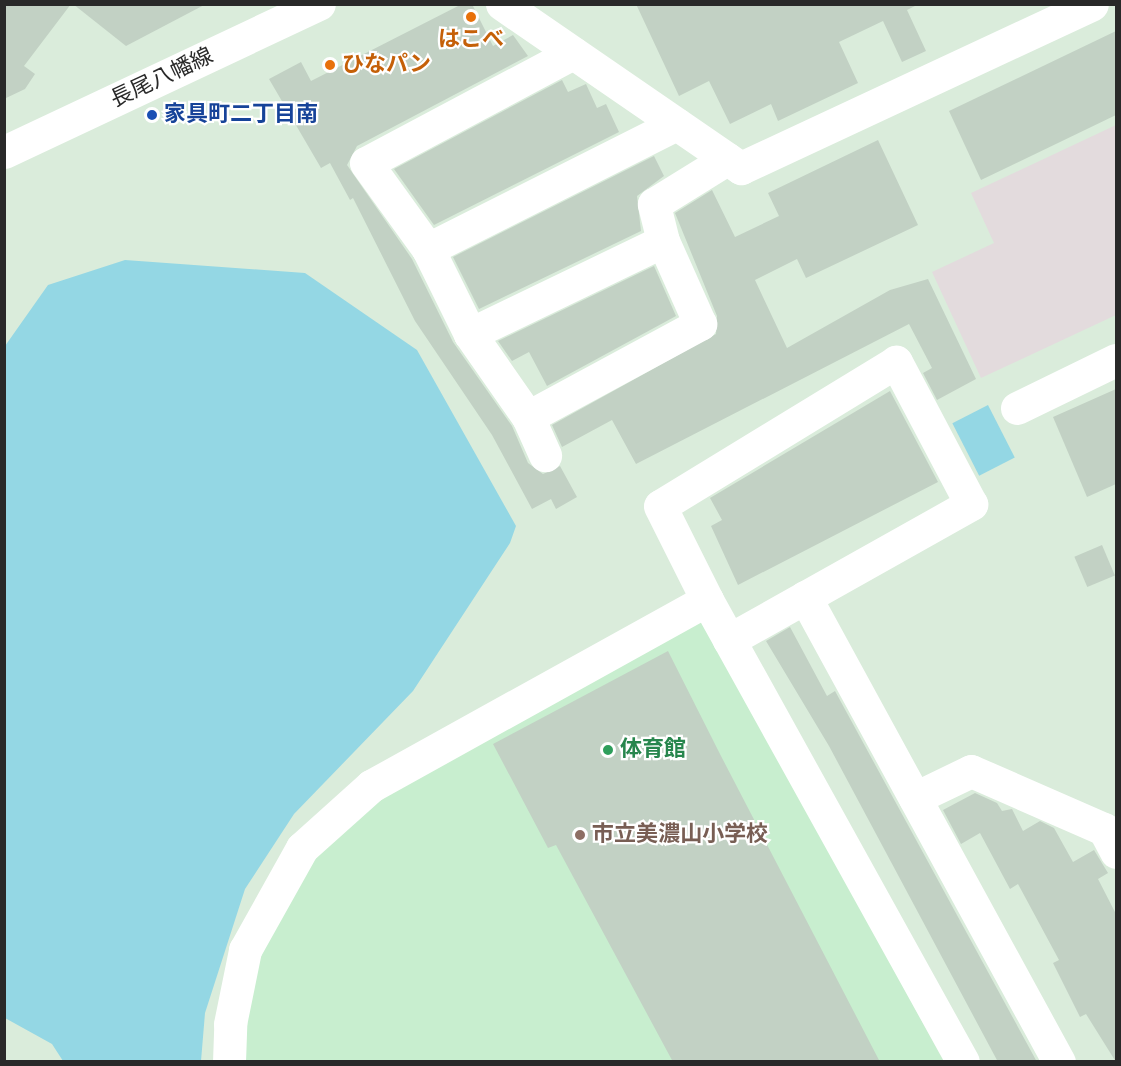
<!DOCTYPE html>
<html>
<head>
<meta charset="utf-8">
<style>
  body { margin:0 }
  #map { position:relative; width:1121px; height:1066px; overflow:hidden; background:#daecdb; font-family:Karla,"Noto Sans JP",sans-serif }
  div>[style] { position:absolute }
  .industrial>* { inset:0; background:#e3dbdd }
  .education>* { inset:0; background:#c8eecf }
  .green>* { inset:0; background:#94d7e4; transform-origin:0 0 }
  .building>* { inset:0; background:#c2d1c4; transform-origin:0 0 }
  .minor>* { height:33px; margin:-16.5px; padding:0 16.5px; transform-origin:16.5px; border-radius:16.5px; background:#fff }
  .tertiary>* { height:33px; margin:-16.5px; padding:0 16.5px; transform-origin:16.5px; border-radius:16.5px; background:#fff }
  .secondary>* { height:33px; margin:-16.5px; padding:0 16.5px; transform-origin:16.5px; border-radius:16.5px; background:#fff }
  .dots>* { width:16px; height:16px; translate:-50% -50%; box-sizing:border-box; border:3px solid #fff; border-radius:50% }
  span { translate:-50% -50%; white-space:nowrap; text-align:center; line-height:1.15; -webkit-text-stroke:4.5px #fff; paint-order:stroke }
  .food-label { font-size:22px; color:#c56008; font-weight:700 }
  .left { translate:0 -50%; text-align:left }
  .street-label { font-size:22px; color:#292929 }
  .transit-label { font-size:22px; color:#164399; font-weight:700 }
  .leisure-label { font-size:22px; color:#27864d; font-weight:700 }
  .education-label { font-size:22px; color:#785e54; font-weight:700 }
  .frame { position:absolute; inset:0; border:6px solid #292929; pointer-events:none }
</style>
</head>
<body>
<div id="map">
  <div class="industrial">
    <i style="clip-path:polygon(1116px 125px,1116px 315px,981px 378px,932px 272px,994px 243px,971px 193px)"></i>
  </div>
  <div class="education">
    <i style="clip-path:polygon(703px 618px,944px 1062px,240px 1062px,254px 970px,304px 870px,373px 799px)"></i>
  </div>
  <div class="green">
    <i style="clip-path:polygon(125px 260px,305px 273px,417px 350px,516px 526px,510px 543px,413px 691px,294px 814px,245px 889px,205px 1013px,201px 1061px,63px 1061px,52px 1044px,5px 1018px,5px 346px,48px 285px)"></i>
    <i style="left:988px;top:405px;width:59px;height:40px;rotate:63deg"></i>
  </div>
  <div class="building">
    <i style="clip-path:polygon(4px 4px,71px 4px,24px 66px,35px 74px,25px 89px,4px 99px)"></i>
    <i style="clip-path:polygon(73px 4px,206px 4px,126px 46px)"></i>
    <i style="clip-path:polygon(462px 4px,472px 4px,493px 46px,513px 35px,528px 56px,357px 146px,347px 165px,412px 259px,453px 342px,512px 426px,528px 463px,543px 474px,560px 466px,577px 497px,556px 509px,551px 499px,532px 509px,492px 435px,415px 321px,353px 198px,350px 200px,330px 163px,321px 168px,269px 79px,301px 62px,311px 81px)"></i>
    <i style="clip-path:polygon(636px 4px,919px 4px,907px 10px,926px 51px,902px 62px,883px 21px,839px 42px,858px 83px,778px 121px,771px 104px,730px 124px,709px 81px,679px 96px)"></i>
    <i style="clip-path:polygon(1116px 31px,1116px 115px,981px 180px,949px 111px)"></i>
    <i style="clip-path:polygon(562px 80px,568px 92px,586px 84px,597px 108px,606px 104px,619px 132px,434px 225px,394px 169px)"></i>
    <i style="clip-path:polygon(878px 140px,918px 225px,806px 278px,797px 259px,755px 280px,787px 348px,890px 290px,928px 279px,976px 379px,937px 400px,923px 373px,932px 368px,909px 324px,636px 464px,612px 420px,562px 447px,552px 425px,716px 334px,717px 316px,675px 213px,712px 190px,735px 237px,779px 216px,768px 193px)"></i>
    <i style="clip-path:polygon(654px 156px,664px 176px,637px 196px,641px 231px,479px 309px,453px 257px)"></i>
    <i style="clip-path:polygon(654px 266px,676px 316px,547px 386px,529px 352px,512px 361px,498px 341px)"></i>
    <i style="clip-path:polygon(1116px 389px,1116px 484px,1087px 497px,1053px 417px)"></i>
    <i style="clip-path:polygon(890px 391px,938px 482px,738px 585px,711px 526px,722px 520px,710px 498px)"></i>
    <i style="left:1102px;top:545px;width:33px;height:30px;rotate:67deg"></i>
    <i style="clip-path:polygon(790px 627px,827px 696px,835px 691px,1037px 1062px,998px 1062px,829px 746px,766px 641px)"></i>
    <i style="clip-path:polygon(668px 651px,721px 756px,880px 1062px,673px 1062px,556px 845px,548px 848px,493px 744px)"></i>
    <i style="clip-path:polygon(975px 793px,997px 803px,1002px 811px,1012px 809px,1023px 831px,1040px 821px,1054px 828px,1073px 862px,1094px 850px,1108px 873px,1098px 879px,1116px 914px,1116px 1062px,1086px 1014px,1080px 1017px,1053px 963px,1059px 960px,1018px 884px,1010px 889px,980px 833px,961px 844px,943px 810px)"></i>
  </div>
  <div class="minor">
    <i style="left:502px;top:4px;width:290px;rotate:34.5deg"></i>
    <i style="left:573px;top:53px;width:234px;rotate:152deg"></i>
    <i style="left:366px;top:163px;width:106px;rotate:54.2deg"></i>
    <i style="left:428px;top:249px;width:95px;rotate:63.7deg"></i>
    <i style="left:470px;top:334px;width:101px;rotate:55.1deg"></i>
    <i style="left:528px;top:417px;width:196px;rotate:-28.4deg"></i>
    <i style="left:700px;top:324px;width:91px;rotate:-114deg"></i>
    <i style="left:663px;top:241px;width:38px;rotate:-104deg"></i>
    <i style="left:654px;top:204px;width:86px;rotate:-31.7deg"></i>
    <i style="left:428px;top:249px;width:278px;rotate:-26.7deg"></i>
    <i style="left:470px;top:334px;width:214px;rotate:-25.7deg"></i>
    <i style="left:1017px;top:408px;width:110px;rotate:-25.9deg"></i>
    <i style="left:528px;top:417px;width:42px;rotate:65.9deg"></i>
    <i style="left:805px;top:597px;width:530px;rotate:61.36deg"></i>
    <i style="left:729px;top:640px;width:278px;rotate:-29.3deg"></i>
    <i style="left:971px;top:504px;width:161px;rotate:-117.8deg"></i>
    <i style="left:896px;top:362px;width:276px;rotate:148.6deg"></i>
    <i style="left:660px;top:506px;width:105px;rotate:63.4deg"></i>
    <i style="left:707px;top:600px;width:528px;rotate:61.01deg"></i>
    <i style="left:915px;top:798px;width:62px;rotate:-25.7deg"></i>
    <i style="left:971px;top:771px;width:145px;rotate:23.6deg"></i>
    <i style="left:1104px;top:829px;width:26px;rotate:62deg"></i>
    <i style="left:229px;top:1062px;width:38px;rotate:-88deg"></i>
    <i style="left:230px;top:1024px;width:76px;rotate:-78.5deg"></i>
    <i style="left:245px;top:950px;width:117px;rotate:-60.8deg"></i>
    <i style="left:302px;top:848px;width:93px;rotate:-41.9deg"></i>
    <i style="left:371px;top:786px;width:384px;rotate:-29deg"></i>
  </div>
  <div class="tertiary">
    <i style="left:741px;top:168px;width:387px;rotate:-25deg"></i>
  </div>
  <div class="secondary">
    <i style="left:4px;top:152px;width:348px;rotate:-25.2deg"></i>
  </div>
  <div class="dots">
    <i style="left:471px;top:17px;background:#e8710a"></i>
    <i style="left:330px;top:65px;background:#e8710a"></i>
    <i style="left:152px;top:115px;background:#1a4fb4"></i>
    <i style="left:608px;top:750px;background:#2e9e5b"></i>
    <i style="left:580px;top:835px;background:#8d6e63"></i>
  </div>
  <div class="food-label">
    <span style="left:471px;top:40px">はこべ</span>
    <span class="left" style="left:342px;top:65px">ひなパン</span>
  </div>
  <div class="street-label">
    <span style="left:162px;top:78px;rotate:-25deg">長尾八幡線</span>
  </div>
  <div class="transit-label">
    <span class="left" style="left:164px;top:115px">家具町二丁目南</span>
  </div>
  <div class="leisure-label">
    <span class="left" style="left:620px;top:750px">体育館</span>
  </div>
  <div class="education-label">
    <span class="left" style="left:592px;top:835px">市立美濃山小学校</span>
  </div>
  <div class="frame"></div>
</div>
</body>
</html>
